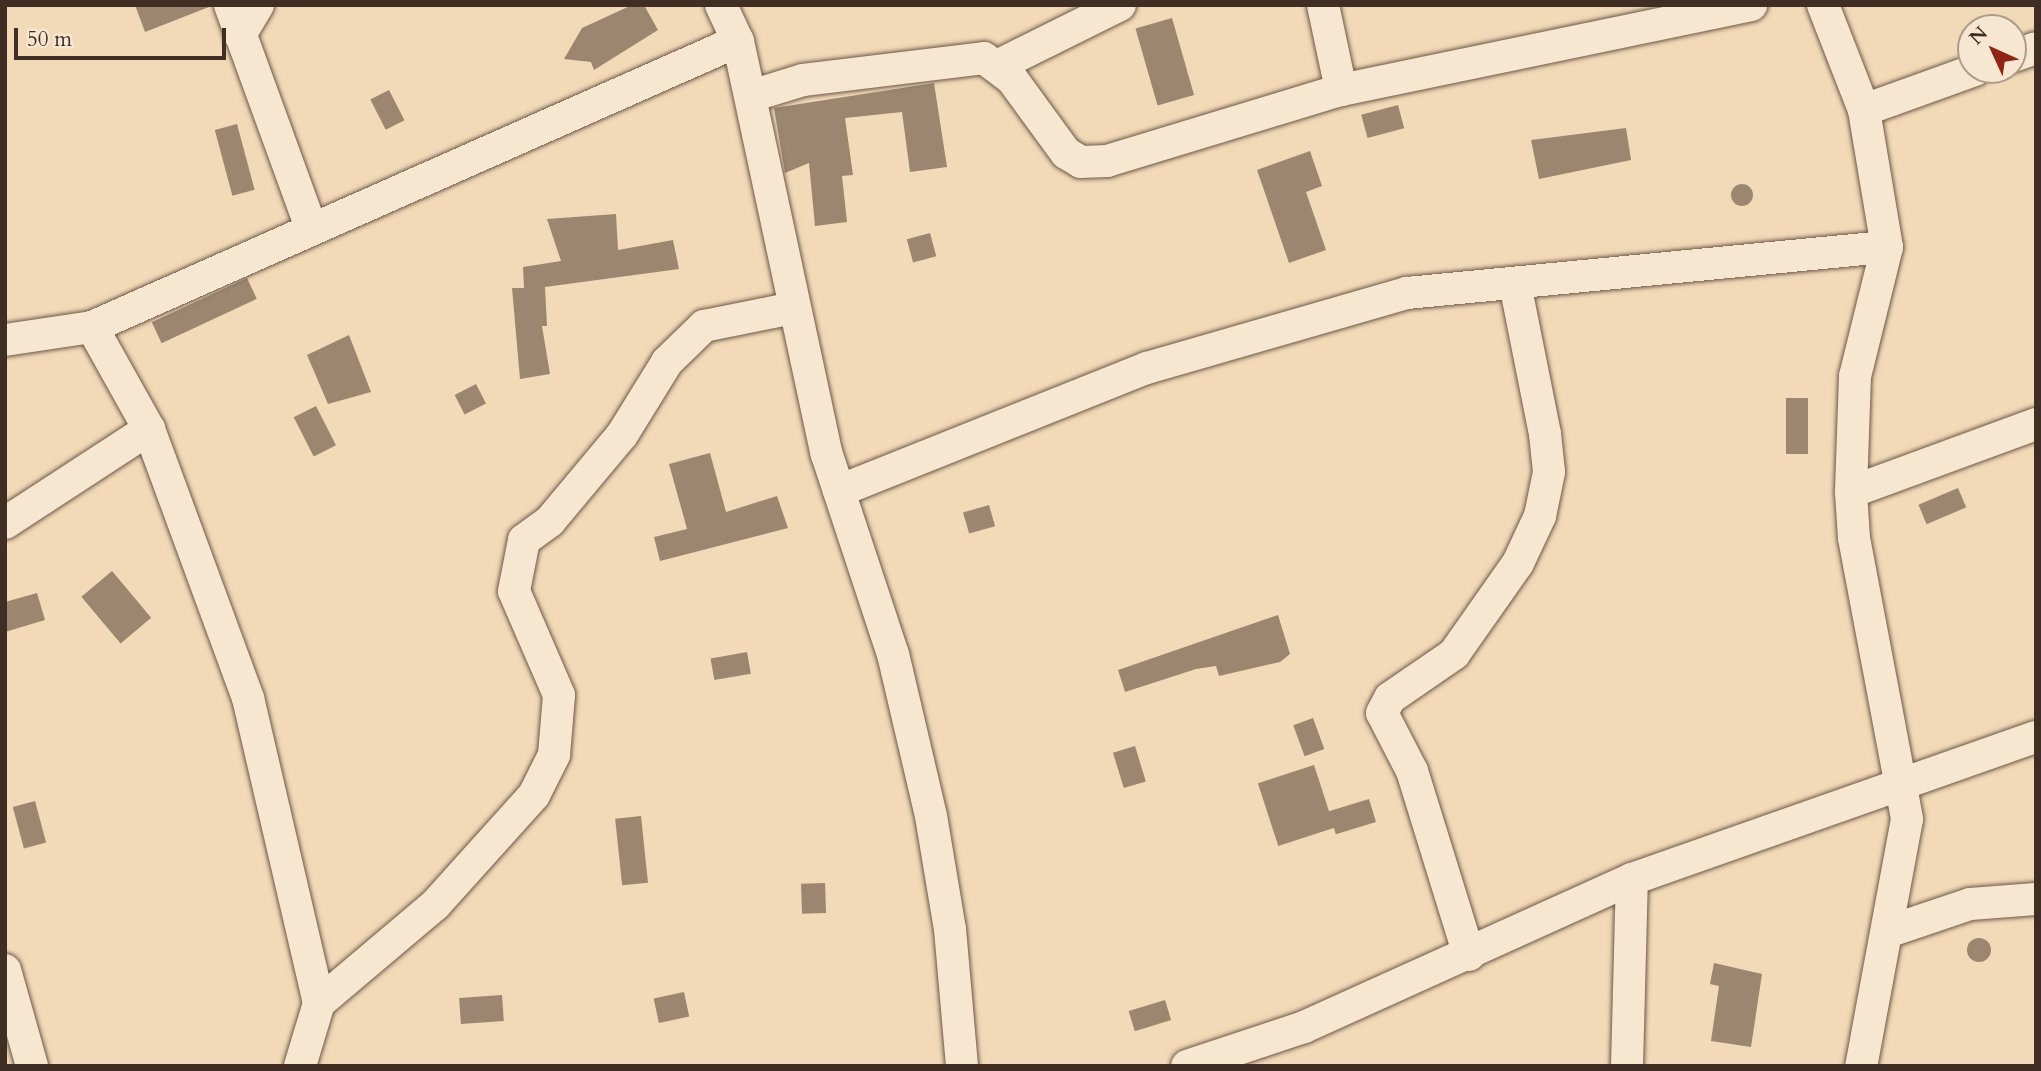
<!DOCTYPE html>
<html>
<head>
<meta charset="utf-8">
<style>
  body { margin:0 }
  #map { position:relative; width:2041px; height:1071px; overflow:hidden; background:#f2d9b7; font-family:Cardo,serif }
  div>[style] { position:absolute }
  .building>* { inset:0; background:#9d8670; transform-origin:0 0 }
  .round { border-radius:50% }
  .roads { filter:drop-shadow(0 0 2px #6c5849) drop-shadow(0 0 2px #6c5849) }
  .street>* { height:32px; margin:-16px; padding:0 16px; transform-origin:16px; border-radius:16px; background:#f7e6d0 }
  span { translate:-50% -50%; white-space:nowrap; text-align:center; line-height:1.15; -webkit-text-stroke:5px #f7e6d0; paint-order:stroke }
  .frame { position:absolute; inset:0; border:7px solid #402d24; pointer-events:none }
  .north { position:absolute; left:1957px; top:14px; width:70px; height:70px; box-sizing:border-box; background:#f7e6d0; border:2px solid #ae9c8b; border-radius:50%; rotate:315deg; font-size:19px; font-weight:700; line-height:28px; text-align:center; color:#402d24 }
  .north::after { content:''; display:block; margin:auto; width:24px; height:32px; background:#8f2418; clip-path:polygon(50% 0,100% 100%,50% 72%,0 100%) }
  .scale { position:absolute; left:14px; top:28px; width:212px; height:32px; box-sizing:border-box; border:4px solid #402d24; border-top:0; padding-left:9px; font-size:21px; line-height:24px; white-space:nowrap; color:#402d24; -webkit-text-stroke:5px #f7e6d0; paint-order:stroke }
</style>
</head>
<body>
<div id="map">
  <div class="building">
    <i style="clip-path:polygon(135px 5px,209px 5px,209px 7px,145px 32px)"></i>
    <i style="clip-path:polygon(632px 5px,644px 5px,658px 30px,594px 70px,591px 62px,564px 59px,582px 28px)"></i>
    <i style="left:1172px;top:18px;width:80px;height:38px;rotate:74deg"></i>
    <i style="clip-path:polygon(934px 83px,947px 167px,910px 172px,902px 112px,845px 118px,853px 175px,842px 176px,847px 222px,815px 226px,809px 163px,785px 173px,774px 108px)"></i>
    <i style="left:389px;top:90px;width:34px;height:21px;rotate:63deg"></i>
    <i style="left:1398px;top:105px;width:24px;height:38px;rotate:75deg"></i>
    <i style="left:237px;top:124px;width:68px;height:23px;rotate:75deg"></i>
    <i style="clip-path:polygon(1626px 128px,1631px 160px,1539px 179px,1531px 140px)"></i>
    <i style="clip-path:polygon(1310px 151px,1322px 186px,1306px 192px,1326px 250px,1289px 263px,1257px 170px)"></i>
    <i class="round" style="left:1731px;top:184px;width:22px;height:22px"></i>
    <i style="clip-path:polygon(616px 214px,618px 250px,673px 240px,679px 269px,545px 287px,547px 326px,542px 326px,550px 374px,520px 379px,512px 288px,524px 288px,523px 267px,561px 261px,547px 219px)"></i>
    <i style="left:930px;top:233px;width:24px;height:24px;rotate:75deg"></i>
    <i style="left:247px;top:278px;width:23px;height:105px;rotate:65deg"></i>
    <i style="clip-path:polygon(349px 335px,371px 392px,328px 404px,307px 355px)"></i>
    <i style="left:476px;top:384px;width:22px;height:24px;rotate:63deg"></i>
    <i style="left:1786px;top:398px;width:22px;height:56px"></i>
    <i style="left:316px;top:406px;width:44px;height:25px;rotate:63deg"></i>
    <i style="clip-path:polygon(710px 453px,726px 512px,777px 496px,788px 528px,660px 561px,654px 537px,687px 529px,669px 464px)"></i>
    <i style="left:1958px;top:488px;width:21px;height:43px;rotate:67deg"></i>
    <i style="left:989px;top:505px;width:22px;height:27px;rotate:74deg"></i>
    <i style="left:112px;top:571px;width:61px;height:40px;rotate:50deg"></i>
    <i style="clip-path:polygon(37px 593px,45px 620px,5px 632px,5px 602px)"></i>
    <i style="clip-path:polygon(1278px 615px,1290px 654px,1280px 662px,1219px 676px,1216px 666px,1196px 669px,1125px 692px,1118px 670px)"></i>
    <i style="left:747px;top:652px;width:22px;height:37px;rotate:80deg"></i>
    <i style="left:1313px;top:718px;width:33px;height:21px;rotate:70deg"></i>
    <i style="left:1135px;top:746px;width:37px;height:23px;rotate:73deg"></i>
    <i style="left:1314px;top:765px;width:66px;height:59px;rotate:72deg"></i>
    <i style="left:1369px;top:799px;width:24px;height:42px;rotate:73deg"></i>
    <i style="left:35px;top:801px;width:43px;height:23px;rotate:75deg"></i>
    <i style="left:641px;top:816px;width:67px;height:26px;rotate:84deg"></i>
    <i style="left:825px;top:883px;width:30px;height:24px;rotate:88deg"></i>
    <i class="round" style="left:1967px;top:938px;width:24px;height:24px"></i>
    <i style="clip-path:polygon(1714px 963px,1762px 974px,1751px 1047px,1711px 1041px,1719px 986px,1710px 984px)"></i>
    <i style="left:684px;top:992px;width:25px;height:31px;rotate:78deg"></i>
    <i style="left:502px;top:995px;width:26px;height:43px;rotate:86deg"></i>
    <i style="left:1165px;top:1000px;width:21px;height:38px;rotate:73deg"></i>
  </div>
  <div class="roads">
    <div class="street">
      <i style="left:230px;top:5px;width:239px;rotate:70deg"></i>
      <i style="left:721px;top:5px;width:40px;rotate:65deg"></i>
      <i style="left:738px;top:41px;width:423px;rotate:77.9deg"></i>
      <i style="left:827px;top:455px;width:210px;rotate:71.7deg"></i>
      <i style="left:893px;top:654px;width:166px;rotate:76.8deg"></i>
      <i style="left:931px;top:816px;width:115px;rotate:80.5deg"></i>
      <i style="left:950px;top:929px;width:138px;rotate:85deg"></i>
      <i style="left:1323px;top:5px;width:87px;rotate:78deg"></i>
      <i style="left:1823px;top:5px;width:113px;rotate:68.7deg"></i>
      <i style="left:1864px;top:110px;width:139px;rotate:80.5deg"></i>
      <i style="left:1887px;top:247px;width:133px;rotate:103.9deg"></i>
      <i style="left:1855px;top:376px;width:116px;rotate:92deg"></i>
      <i style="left:1851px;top:492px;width:46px;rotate:86.3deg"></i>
      <i style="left:1854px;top:538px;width:286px;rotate:79.3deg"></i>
      <i style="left:1907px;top:819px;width:251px;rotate:100.5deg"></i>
      <i style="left:240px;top:35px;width:35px;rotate:-59deg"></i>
      <i style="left:2013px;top:56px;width:24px;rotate:-19deg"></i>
      <i style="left:999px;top:65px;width:135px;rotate:-26.4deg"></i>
      <i style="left:751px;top:96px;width:54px;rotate:-17.1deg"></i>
      <i style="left:803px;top:80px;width:182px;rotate:-6.9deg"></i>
      <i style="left:984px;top:58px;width:35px;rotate:37deg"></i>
      <i style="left:1012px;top:79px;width:92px;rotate:53.9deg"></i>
      <i style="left:1066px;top:153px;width:17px;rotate:31deg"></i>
      <i style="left:1081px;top:162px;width:26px;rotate:-2deg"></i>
      <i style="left:1107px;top:161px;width:245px;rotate:-16.9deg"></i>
      <i style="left:1341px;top:90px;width:419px;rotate:-11.7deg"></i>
      <i style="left:1864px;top:110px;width:118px;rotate:-19.8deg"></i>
      <i style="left:92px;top:327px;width:117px;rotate:60.8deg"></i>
      <i style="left:149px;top:429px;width:287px;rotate:69.8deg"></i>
      <i style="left:248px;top:698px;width:313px;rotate:76.9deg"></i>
      <i style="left:319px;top:1003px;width:66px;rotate:106.8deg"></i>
      <i style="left:5px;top:340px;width:88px;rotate:-8.5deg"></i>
      <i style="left:92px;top:327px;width:706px;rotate:-23.88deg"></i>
      <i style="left:839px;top:491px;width:332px;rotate:-21.8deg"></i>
      <i style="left:1147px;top:368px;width:271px;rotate:-16.1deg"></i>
      <i style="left:1407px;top:293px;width:482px;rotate:-5.5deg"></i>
      <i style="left:1851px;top:492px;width:197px;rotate:-20.2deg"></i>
      <i style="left:5px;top:523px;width:172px;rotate:-33.1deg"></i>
      <i style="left:1887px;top:932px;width:88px;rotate:-18.6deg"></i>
      <i style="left:1970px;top:904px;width:66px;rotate:-4.3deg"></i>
      <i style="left:1469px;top:955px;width:193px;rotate:-107.2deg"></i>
      <i style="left:1412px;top:771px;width:65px;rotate:-117.3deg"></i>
      <i style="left:1382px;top:713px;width:17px;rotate:-62deg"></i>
      <i style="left:1390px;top:698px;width:78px;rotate:-34.5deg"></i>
      <i style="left:1454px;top:654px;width:111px;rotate:-54.9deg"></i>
      <i style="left:1518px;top:563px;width:52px;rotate:-64.9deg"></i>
      <i style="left:1540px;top:516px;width:45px;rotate:-78.4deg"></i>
      <i style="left:1549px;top:472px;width:38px;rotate:-96deg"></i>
      <i style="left:1545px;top:434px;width:153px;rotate:-101.3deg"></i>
      <i style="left:5px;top:970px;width:100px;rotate:74.3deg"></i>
      <i style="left:319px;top:1003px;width:152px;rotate:-40.2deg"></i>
      <i style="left:435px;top:905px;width:148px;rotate:-48deg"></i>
      <i style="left:534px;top:795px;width:45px;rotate:-63.4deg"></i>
      <i style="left:554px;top:755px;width:60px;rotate:-85.2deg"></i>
      <i style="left:559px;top:695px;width:113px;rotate:-113.4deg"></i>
      <i style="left:514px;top:591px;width:52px;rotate:-78.9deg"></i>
      <i style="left:524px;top:540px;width:32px;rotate:-36deg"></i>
      <i style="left:550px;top:521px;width:112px;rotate:-50.1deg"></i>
      <i style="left:622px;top:435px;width:86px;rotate:-58.3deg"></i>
      <i style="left:667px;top:362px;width:52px;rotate:-44.2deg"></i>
      <i style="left:704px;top:326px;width:91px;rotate:-11.4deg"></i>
      <i style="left:1187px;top:1066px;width:123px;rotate:-18.4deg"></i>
      <i style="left:1304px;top:1027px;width:360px;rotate:-24.3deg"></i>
      <i style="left:1632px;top:879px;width:428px;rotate:-19.4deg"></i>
      <i style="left:1627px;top:1066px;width:187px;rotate:-88.5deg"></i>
    </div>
  </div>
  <div class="frame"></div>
  <div class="north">N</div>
  <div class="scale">50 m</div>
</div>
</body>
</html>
